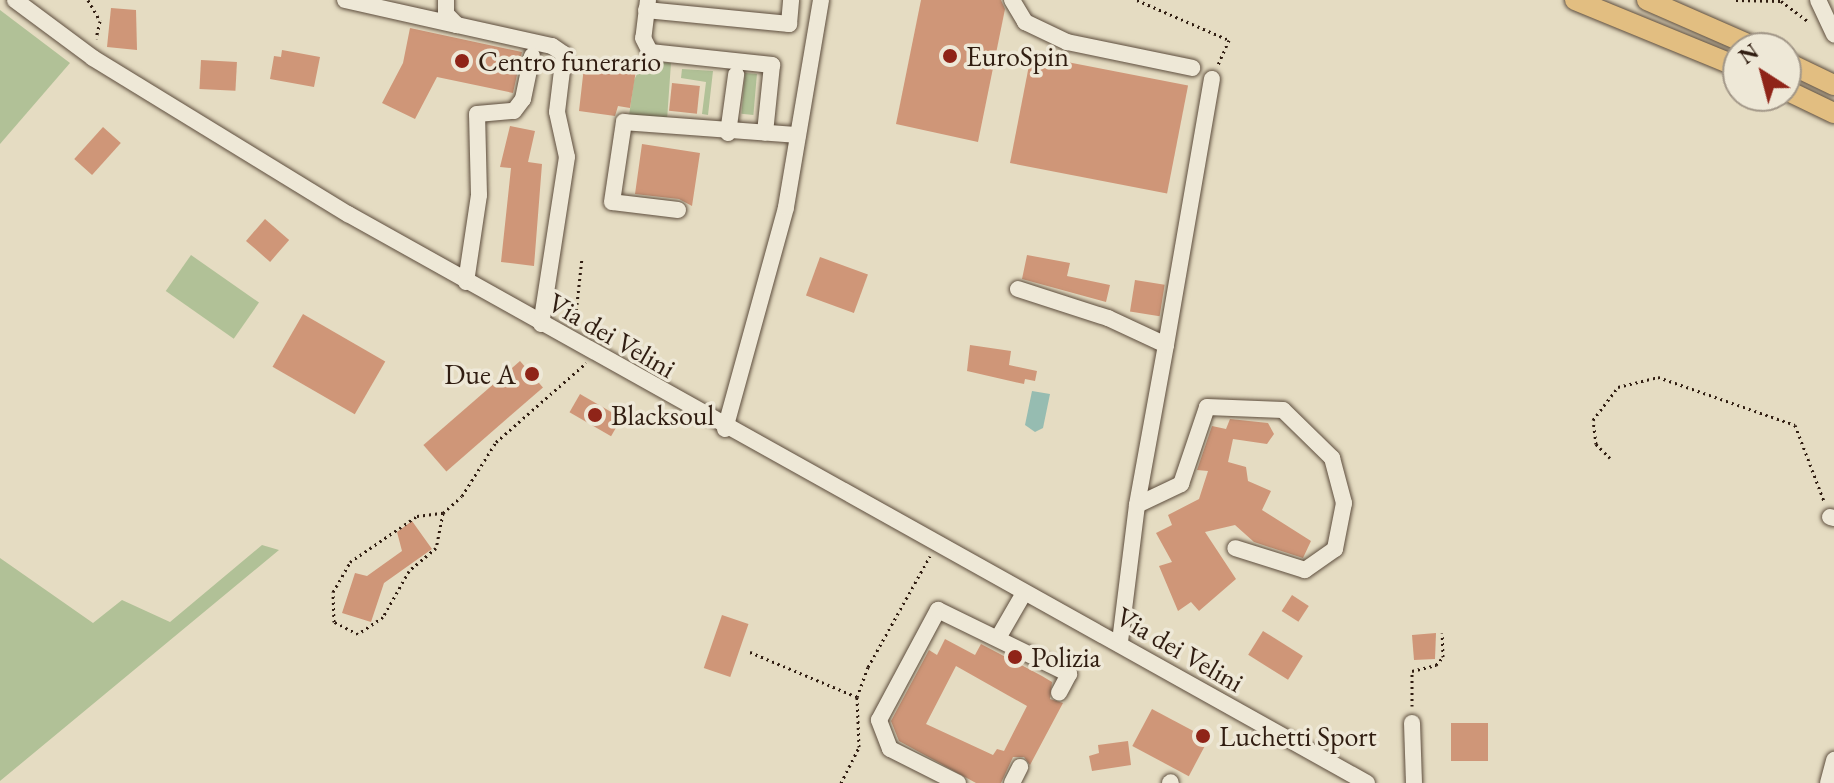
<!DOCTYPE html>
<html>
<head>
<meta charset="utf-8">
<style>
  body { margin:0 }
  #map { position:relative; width:1834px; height:783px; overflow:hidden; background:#e5dcc2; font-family:"EB Garamond",serif }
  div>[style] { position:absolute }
  .green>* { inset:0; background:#b1c197; transform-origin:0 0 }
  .water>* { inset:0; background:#96bcb1 }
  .building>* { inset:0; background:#cf9678; transform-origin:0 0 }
  .path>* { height:3px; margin-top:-1.5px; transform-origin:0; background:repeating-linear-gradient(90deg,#301d11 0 2px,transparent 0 6px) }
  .roads { filter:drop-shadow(0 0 2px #5d4d3d) drop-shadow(0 0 2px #5d4d3d) }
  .minor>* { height:16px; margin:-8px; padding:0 8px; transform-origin:8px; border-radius:8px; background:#eee8d7 }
  .major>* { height:20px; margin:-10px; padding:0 10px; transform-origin:10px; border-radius:10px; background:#e2be81 }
  .dots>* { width:22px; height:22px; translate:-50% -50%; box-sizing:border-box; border:4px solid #eee8d7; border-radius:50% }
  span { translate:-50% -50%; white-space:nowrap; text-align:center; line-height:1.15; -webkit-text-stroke:7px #eee8d7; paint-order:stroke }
  .poi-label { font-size:28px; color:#301d11 }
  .left { translate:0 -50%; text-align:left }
  .right { translate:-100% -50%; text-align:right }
  .street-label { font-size:28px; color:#301d11 }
  .north { position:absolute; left:1722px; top:32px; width:80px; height:80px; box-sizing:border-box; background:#eee8d7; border:2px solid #a29788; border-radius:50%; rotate:324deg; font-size:22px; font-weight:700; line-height:32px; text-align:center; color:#301d11 }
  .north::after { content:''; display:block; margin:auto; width:28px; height:36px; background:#8f2418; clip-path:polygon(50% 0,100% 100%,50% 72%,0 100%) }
</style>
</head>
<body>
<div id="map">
  <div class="green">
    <i style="clip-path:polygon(0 10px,70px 63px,0 144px)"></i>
    <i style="clip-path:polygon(653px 61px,671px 63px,667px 120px,629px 116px,634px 80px,637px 74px,652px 73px)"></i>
    <i style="clip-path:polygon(682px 69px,713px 71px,708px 115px,702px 114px,706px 82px,681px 78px)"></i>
    <i style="left:745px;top:73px;width:12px;height:41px;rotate:5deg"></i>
    <i style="left:191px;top:255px;width:83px;height:44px;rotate:35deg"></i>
    <i style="clip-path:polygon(262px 545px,279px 550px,0 781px,0 558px,93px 623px,122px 600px,170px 622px)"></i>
  </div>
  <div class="water">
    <i style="clip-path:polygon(1032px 391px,1050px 394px,1043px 428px,1035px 432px,1025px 425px)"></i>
  </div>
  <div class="building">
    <i style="clip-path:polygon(921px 0,1001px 0,1005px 9px,978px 142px,896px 124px)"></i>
    <i style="clip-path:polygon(111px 8px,136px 10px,137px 50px,107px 47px)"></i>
    <i style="clip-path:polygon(410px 28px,522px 52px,513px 93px,437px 77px,415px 119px,382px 103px,403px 63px)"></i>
    <i style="clip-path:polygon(282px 50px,320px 57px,314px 87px,270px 79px,274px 56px,281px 57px)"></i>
    <i style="left:1031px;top:55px;width:160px;height:110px;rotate:11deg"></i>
    <i style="clip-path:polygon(585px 58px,637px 64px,630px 108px,618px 106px,615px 116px,579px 111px)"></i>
    <i style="left:201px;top:60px;width:36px;height:29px;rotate:3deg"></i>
    <i style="left:672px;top:83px;width:28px;height:28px;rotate:6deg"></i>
    <i style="clip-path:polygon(510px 126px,535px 131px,528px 162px,542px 164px,534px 266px,501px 262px,511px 168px,500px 167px)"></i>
    <i style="left:103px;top:127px;width:24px;height:43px;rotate:42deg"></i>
    <i style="clip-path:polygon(642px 144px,700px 153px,692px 206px,679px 199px,635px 194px)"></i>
    <i style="left:265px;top:219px;width:32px;height:29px;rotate:41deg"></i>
    <i style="clip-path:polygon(1027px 255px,1070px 263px,1067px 276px,1110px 285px,1106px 302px,1022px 279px)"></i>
    <i style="left:820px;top:257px;width:51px;height:41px;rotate:20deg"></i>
    <i style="left:1135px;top:280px;width:30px;height:32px;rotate:9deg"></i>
    <i style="left:303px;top:314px;width:95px;height:61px;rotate:30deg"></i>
    <i style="clip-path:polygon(970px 345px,1011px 351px,1009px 365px,1037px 371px,1035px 381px,1025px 379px,1024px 384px,967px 371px)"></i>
    <i style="left:520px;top:361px;width:35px;height:128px;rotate:49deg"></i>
    <i style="left:580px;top:394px;width:48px;height:21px;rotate:30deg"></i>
    <i style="clip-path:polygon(1230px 419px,1268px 423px,1274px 434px,1267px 444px,1233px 439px,1228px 462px,1246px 467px,1248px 481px,1271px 491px,1262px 510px,1311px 541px,1303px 558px,1254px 542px,1235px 525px,1205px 532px,1236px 579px,1199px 611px,1191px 602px,1178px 611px,1159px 566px,1172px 562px,1156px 533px,1172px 525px,1168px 515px,1199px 499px,1208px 471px,1197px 470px,1212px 426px,1226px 429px)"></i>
    <i style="clip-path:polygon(412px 521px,432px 549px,384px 583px,371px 622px,342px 613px,355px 573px,367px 576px,402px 551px,397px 532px)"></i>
    <i style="left:1292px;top:595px;width:20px;height:19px;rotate:33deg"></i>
    <i style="left:722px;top:615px;width:28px;height:56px;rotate:19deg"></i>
    <i style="left:1263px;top:631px;width:47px;height:28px;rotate:32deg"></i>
    <i style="clip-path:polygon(1436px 633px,1435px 659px,1414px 660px,1412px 635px)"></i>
    <i style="clip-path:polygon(evenodd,945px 639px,975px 655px,981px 644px,1042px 676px,1052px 682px,1050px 699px,1063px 703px,1030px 765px,1024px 757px,1013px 757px,1001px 783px,976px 783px,899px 741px,891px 721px,929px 650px,937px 655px,945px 639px,956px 666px,1027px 706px,1004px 751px,997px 749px,993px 755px,926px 724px,956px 666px)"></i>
    <i style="left:1152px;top:709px;width:64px;height:42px;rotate:28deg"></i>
    <i style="left:1451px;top:723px;width:37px;height:38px"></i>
    <i style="clip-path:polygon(1128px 741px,1131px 765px,1092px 771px,1089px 756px,1099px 753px,1098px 745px)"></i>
  </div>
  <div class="path">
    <i style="left:88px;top:0;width:24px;rotate:60deg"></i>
    <i style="left:100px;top:21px;width:18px;rotate:103deg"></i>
    <i style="left:1137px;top:0;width:100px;rotate:23.5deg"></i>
    <i style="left:1229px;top:40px;width:27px;rotate:114deg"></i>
    <i style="left:1736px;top:0;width:45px;rotate:1.3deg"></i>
    <i style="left:1781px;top:1px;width:35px;rotate:37deg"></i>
    <i style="left:575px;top:322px;width:64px;rotate:-83.8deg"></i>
    <i style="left:1610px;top:458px;width:20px;rotate:-135deg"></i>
    <i style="left:1596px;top:444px;width:24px;rotate:-97deg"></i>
    <i style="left:1593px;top:420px;width:41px;rotate:-52.9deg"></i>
    <i style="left:1618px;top:387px;width:41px;rotate:-14deg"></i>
    <i style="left:1658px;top:377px;width:145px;rotate:19.3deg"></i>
    <i style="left:1795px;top:425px;width:81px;rotate:69.1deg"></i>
    <i style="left:443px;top:513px;width:36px;rotate:101deg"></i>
    <i style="left:436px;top:548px;width:35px;rotate:140deg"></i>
    <i style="left:409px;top:571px;width:53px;rotate:119.5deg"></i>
    <i style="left:383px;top:617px;width:30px;rotate:146deg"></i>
    <i style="left:358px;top:634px;width:27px;rotate:-153deg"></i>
    <i style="left:334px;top:622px;width:30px;rotate:-92deg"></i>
    <i style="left:333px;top:592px;width:34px;rotate:-60deg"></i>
    <i style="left:350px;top:562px;width:81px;rotate:-34.5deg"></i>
    <i style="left:417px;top:516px;width:26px;rotate:-7deg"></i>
    <i style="left:443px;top:513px;width:25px;rotate:-42deg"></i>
    <i style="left:462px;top:496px;width:64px;rotate:-57.8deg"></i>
    <i style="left:496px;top:442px;width:120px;rotate:-41.3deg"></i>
    <i style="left:750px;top:652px;width:116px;rotate:22.8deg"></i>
    <i style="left:1412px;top:706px;width:35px;rotate:-90deg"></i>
    <i style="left:1412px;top:671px;width:25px;rotate:-14deg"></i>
    <i style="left:1436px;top:665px;width:11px;rotate:-49deg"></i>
    <i style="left:1443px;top:657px;width:24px;rotate:-92deg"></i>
    <i style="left:841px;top:783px;width:40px;rotate:-63.4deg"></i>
    <i style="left:859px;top:747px;width:50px;rotate:-92.3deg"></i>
    <i style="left:857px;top:697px;width:32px;rotate:-70deg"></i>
    <i style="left:868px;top:667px;width:127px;rotate:-60.8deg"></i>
  </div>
  <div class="roads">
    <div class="minor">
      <i style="left:15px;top:0;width:97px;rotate:36.6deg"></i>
      <i style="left:93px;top:58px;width:299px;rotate:31.5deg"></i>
      <i style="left:348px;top:214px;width:1167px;rotate:29.18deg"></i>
      <i style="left:345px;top:0;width:115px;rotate:12.6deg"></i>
      <i style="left:446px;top:0;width:14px;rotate:90deg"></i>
      <i style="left:446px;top:14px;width:16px;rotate:45deg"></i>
      <i style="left:457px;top:25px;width:97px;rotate:12.5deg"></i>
      <i style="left:552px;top:46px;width:14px;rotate:34deg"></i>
      <i style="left:564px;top:54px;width:58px;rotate:96.9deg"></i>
      <i style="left:557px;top:112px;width:46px;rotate:77.5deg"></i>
      <i style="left:567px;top:157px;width:169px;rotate:98.8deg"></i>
      <i style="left:648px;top:0;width:38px;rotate:97deg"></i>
      <i style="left:643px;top:38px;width:16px;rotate:63deg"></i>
      <i style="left:650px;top:52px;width:123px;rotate:6.1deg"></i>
      <i style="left:772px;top:65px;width:68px;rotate:95.9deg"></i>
      <i style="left:1012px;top:0;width:26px;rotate:59deg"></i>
      <i style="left:1025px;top:22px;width:47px;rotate:25.5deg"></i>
      <i style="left:1067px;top:42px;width:128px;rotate:11.7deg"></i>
      <i style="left:1818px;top:0;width:38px;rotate:65deg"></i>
      <i style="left:646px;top:10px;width:144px;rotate:5.6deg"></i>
      <i style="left:789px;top:24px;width:24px;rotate:-85deg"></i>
      <i style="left:728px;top:133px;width:59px;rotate:-82.1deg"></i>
      <i style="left:678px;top:210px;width:66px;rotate:-173.1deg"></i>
      <i style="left:612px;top:202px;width:81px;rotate:-81.5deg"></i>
      <i style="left:624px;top:122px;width:174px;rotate:4.3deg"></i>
      <i style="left:466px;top:282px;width:88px;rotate:-81.5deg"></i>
      <i style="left:479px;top:195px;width:81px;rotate:-91.4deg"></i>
      <i style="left:477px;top:114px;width:37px;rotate:-5deg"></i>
      <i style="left:514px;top:111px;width:15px;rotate:-53deg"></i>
      <i style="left:523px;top:99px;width:44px;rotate:-78.2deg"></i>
      <i style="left:1018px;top:289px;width:95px;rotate:17.9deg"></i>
      <i style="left:1108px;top:318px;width:64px;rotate:25deg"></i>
      <i style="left:1166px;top:345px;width:163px;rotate:100.3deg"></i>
      <i style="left:1137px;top:505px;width:138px;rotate:97.1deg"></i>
      <i style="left:1166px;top:345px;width:270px;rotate:-80.2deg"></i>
      <i style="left:725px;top:429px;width:230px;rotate:-74.6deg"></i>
      <i style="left:786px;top:207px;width:210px;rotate:-80.4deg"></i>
      <i style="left:1137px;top:505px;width:49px;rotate:-25.5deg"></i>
      <i style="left:1181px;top:484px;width:81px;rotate:-71.3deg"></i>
      <i style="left:1207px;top:407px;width:76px;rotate:2.3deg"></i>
      <i style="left:1283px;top:410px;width:69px;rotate:44.4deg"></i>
      <i style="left:1332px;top:458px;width:47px;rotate:75.1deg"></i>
      <i style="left:1344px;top:503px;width:47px;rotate:101.1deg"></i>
      <i style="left:1335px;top:549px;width:37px;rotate:145deg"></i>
      <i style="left:1305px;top:570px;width:73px;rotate:-162.6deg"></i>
      <i style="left:1830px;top:517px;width:4px;rotate:14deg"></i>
      <i style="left:998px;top:638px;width:52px;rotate:-60deg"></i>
      <i style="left:1412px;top:723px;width:60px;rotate:88.1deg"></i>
      <i style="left:958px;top:783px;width:76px;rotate:-153.4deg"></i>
      <i style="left:890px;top:749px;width:31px;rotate:-111deg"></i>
      <i style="left:879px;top:720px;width:125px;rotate:-61.8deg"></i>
      <i style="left:938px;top:610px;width:146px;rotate:26deg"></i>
      <i style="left:1069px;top:674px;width:21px;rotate:118deg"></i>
      <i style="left:1012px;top:783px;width:18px;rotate:-63deg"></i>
      <i style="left:1170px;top:783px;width:1px;rotate:-45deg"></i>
      <i style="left:1828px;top:783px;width:24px;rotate:-75deg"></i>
    </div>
    <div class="major">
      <i style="left:1575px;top:0;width:176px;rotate:22.3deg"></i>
      <i style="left:1647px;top:0;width:120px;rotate:23.6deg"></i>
      <i style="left:1786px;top:62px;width:53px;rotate:25.6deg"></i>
      <i style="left:1786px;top:90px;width:53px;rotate:25.6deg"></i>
    </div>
  </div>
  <div class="dots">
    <i style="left:950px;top:56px;background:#8f2418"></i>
    <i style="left:462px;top:61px;background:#8f2418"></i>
    <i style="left:532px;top:374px;background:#8f2418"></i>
    <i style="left:595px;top:415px;background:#8f2418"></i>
    <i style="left:1015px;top:657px;background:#8f2418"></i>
    <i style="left:1203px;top:736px;background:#8f2418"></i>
  </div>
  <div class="poi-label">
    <span class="left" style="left:966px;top:56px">EuroSpin</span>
    <span class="left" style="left:478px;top:61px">Centro funerario</span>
    <span class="right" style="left:516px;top:374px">Due A</span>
    <span class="left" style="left:611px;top:415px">Blacksoul</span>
    <span class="left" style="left:1031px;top:657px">Polizia</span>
    <span class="left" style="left:1219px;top:736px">Luchetti Sport</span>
  </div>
  <div class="street-label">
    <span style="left:612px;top:335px;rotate:30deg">Via dei Velini</span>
    <span style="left:1180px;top:649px;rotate:30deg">Via dei Velini</span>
  </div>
  <div class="north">N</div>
</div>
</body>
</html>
